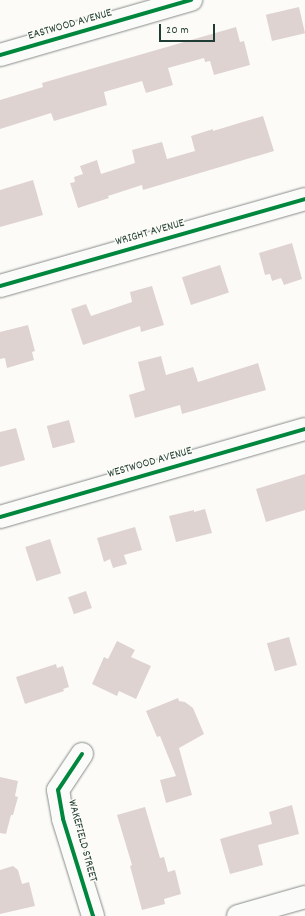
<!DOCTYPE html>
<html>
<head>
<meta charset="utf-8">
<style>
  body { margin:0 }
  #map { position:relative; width:305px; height:916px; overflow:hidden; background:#fcfbf8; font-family:Dekko,sans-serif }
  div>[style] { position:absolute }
  .building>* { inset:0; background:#dfd3d1; transform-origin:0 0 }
  .roads { filter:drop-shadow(0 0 1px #888d8a) drop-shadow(0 0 1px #888d8a) }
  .minor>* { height:22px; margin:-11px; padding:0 11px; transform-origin:11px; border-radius:11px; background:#fbfbf9 }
  .cycleway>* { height:4px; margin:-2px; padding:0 2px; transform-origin:2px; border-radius:2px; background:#00873e }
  span { translate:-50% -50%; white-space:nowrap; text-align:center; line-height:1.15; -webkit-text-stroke:3px #fdfcf7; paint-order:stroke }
  .street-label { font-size:12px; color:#1f3d34 }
  .scale { position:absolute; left:159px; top:24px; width:56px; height:18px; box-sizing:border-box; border:2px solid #1f3d34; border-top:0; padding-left:5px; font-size:12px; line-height:14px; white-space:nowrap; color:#1f3d34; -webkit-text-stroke:3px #fdfcf7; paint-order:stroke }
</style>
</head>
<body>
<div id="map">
  <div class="building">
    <i style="left:299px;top:7px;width:27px;height:34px;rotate:77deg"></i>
    <i style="clip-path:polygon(236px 27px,240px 42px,244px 41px,250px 65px,214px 75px,210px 61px,205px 62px,204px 58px,168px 68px,173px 85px,146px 93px,142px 81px,104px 92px,107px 105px,54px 121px,51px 113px,0 129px,0 100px,43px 87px,42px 83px)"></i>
    <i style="clip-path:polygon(263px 116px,274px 151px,143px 190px,142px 185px,108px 196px,109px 198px,78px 208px,70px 183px,75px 182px,74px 177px,83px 174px,80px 166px,97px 160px,101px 174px,135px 163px,132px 150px,162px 142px,167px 159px,195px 151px,191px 136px,213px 129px,213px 131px)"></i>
    <i style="clip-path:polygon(33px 180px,43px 215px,0 227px,0 190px)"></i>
    <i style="clip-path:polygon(292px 243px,302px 279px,284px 285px,281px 278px,272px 281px,270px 274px,265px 275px,259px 253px)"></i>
    <i style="left:220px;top:265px;width:29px;height:40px;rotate:72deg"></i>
    <i style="clip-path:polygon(152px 286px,164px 325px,141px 332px,140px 326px,83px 345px,71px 309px,86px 304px,91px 316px,132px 302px,130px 292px)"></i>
    <i style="clip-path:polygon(28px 325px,35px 351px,32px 352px,34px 360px,7px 368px,5px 358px,0 359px,0 332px)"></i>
    <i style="clip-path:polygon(161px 356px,166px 375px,193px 367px,198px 382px,258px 363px,266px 390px,182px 414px,180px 405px,135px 418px,129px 395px,145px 390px,138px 362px)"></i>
    <i style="left:69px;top:420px;width:23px;height:23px;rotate:75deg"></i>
    <i style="clip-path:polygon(16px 428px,25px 460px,0 467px,0 432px)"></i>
    <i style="clip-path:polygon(305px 474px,305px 510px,266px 522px,256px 489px)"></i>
    <i style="clip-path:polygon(205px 509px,212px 533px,176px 542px,169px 516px,194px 510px,194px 512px)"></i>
    <i style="clip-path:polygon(135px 527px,142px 550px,124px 555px,127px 564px,113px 568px,110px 559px,104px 562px,97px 538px)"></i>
    <i style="left:50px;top:539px;width:36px;height:26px;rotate:72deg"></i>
    <i style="left:86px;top:591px;width:18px;height:19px;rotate:71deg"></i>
    <i style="left:289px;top:637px;width:29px;height:23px;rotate:74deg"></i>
    <i style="clip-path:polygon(117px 641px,135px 650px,131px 657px,151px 666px,136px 699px,119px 691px,117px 696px,92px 684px,104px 657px,108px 659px)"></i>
    <i style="clip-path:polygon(56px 664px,57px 668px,63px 666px,69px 687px,63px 689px,64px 691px,25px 704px,16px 677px)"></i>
    <i style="clip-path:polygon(178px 698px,179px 701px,185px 702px,193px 708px,204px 734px,179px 748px,192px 795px,166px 803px,160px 780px,176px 776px,160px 736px,157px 737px,146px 711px)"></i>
    <i style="clip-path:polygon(0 777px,18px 781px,15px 796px,18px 797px,13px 815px,11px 815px,6px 834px,0 833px)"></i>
    <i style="clip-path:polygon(292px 805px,299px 834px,258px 845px,263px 865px,230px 874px,220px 839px,272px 824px,269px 812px)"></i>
    <i style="clip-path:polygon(145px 807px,160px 858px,164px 857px,168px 872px,175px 870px,181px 894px,164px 899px,165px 904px,142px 910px,130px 866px,132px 865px,117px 815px)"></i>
    <i style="clip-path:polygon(13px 866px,18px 870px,22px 884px,29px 882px,35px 906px,0 914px,0 870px)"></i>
  </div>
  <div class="roads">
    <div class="minor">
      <i style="left:0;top:55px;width:199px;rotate:-16.1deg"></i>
      <i style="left:0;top:286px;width:317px;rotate:-15.9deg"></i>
      <i style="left:0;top:517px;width:317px;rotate:-16.1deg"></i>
      <i style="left:82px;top:754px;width:43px;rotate:123.7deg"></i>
      <i style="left:58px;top:790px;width:29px;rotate:80deg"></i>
      <i style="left:63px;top:819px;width:102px;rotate:72.8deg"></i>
      <i style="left:238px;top:916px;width:70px;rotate:-15.8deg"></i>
    </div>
  </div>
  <div class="cycleway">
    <i style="left:0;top:55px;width:199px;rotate:-16.1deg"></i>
    <i style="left:0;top:286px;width:317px;rotate:-15.9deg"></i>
    <i style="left:0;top:517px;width:317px;rotate:-16.1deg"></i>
    <i style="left:82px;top:754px;width:43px;rotate:123.7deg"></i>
    <i style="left:58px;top:790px;width:29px;rotate:80deg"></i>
    <i style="left:63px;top:819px;width:102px;rotate:72.8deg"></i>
  </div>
  <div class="street-label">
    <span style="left:70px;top:25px;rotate:-16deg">EASTWOOD AVENUE</span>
    <span style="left:150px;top:233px;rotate:-16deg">WRIGHT AVENUE</span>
    <span style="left:150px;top:463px;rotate:-16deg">WESTWOOD AVENUE</span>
    <span style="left:82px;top:841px;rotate:75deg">WAKEFIELD STREET</span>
  </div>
  <div class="scale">20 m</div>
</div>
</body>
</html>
